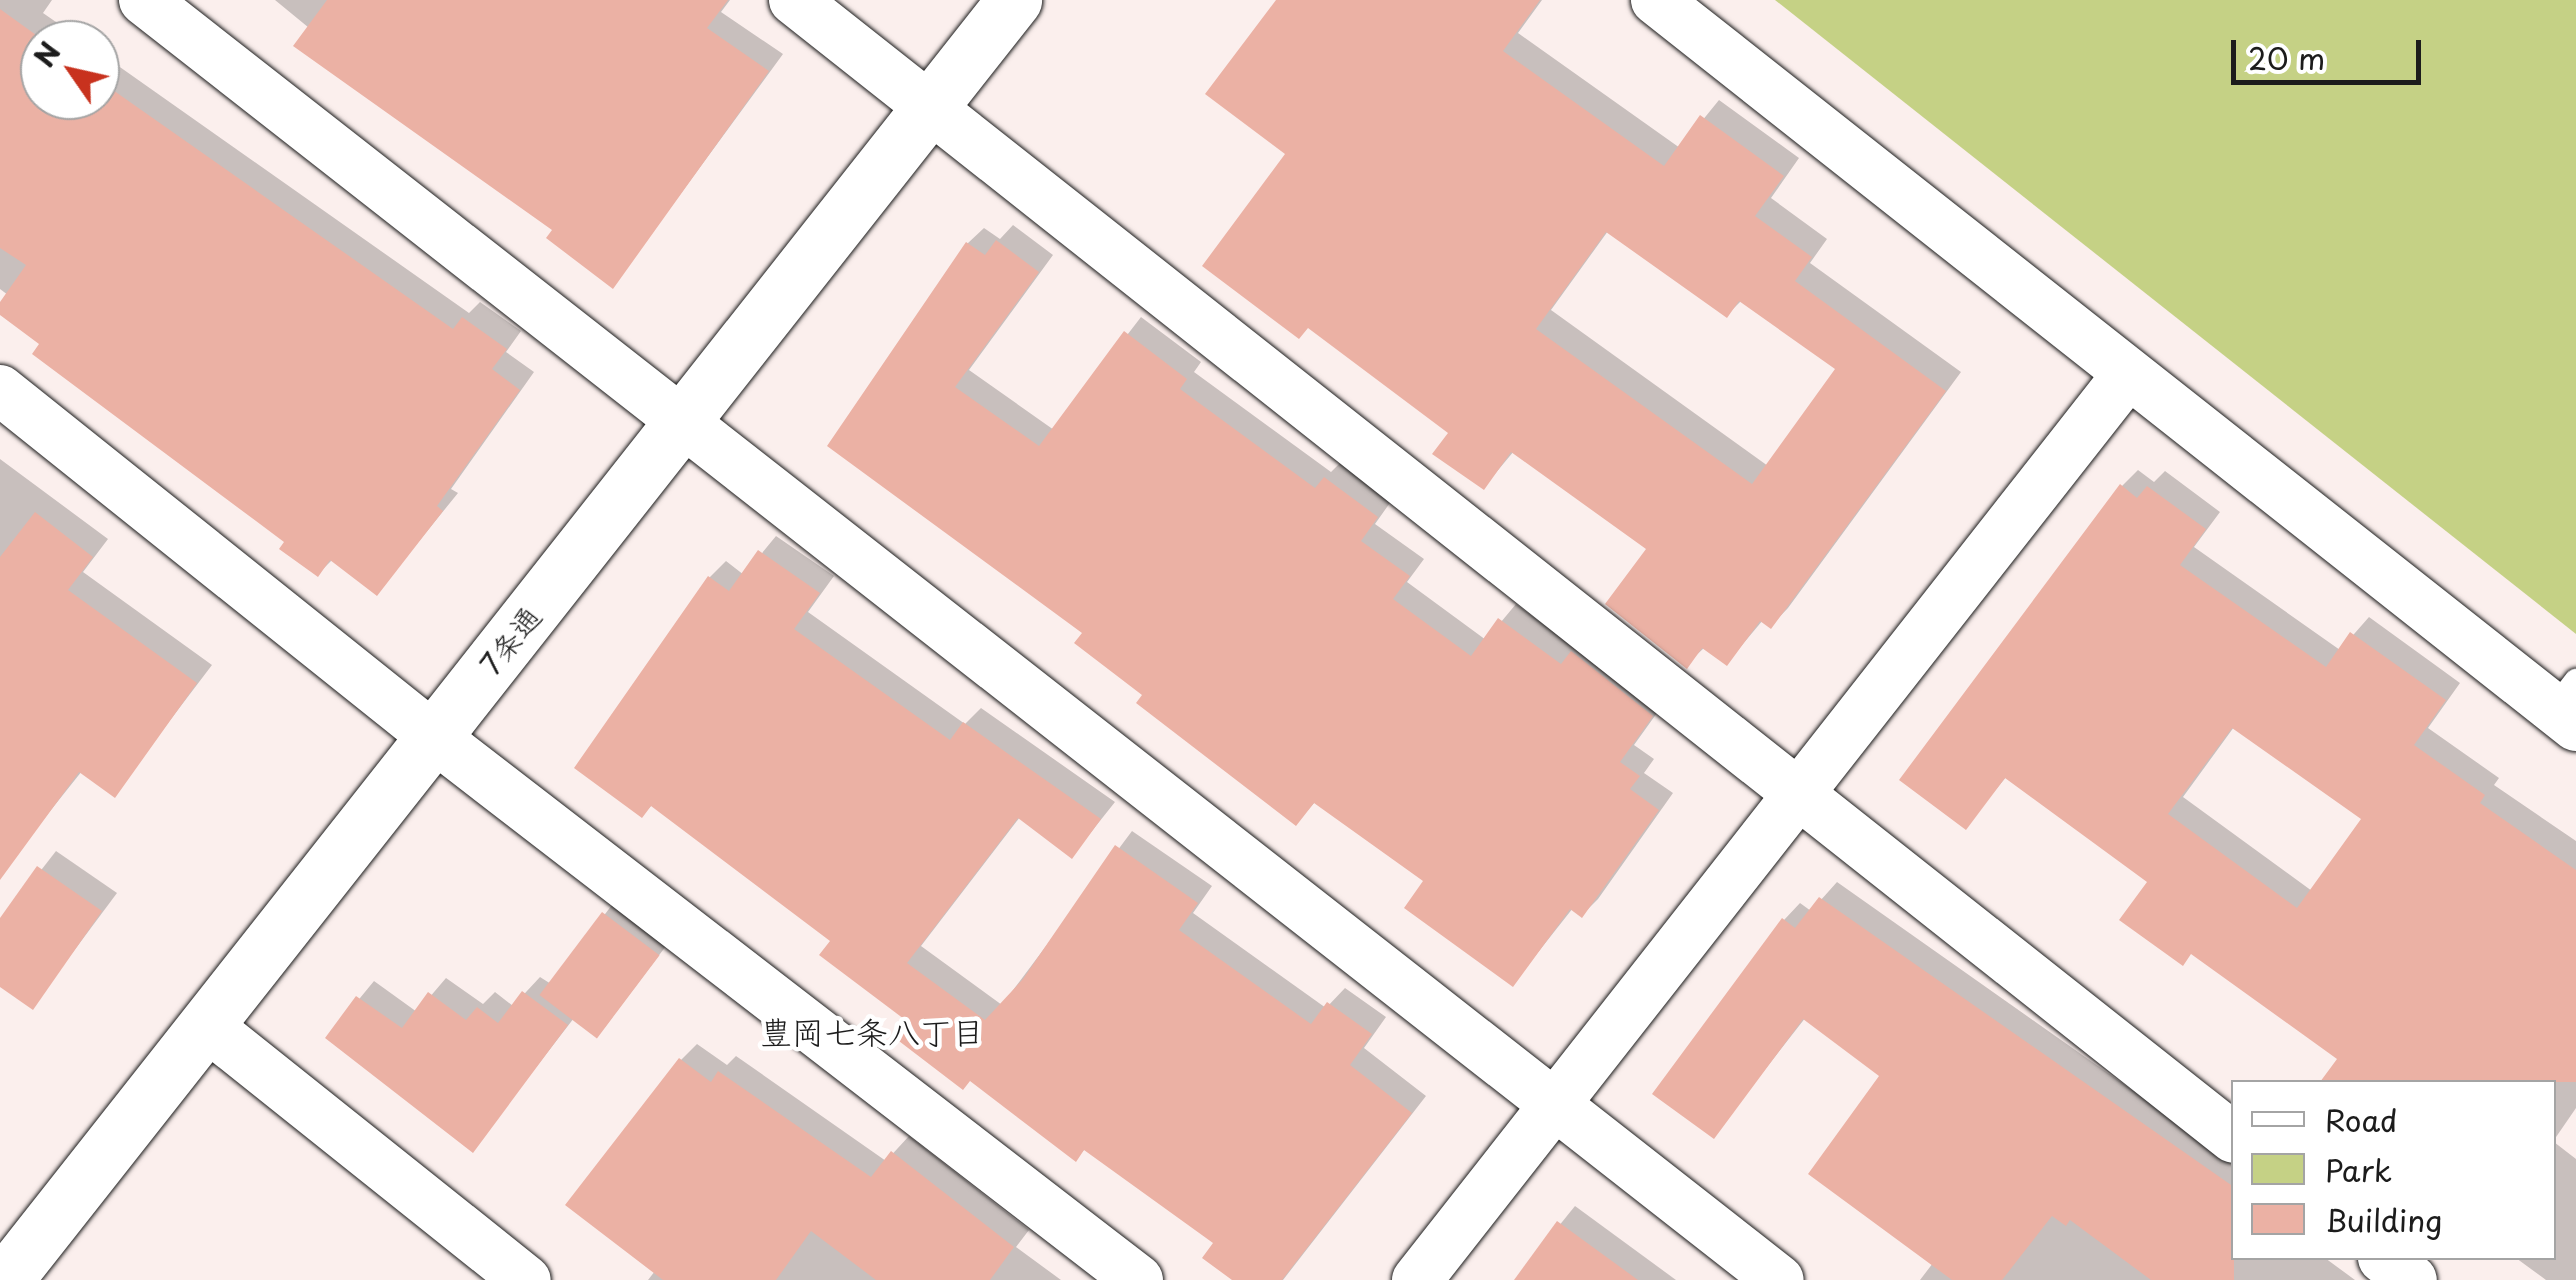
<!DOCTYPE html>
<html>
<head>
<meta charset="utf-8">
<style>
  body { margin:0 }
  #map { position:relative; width:2576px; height:1280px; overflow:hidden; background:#fbefed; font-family:"Playpen Sans","Klee One",sans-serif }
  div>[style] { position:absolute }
  .green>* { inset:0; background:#c5d185 }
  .shadow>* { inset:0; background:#0003 }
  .building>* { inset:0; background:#ebb1a4; transform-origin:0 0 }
  .roads { filter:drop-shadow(0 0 2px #1c1c1c) drop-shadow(0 0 2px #1c1c1c) }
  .service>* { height:25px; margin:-12.5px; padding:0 12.5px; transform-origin:12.5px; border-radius:12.5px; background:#fff }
  .minor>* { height:50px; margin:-25px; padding:0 25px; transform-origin:25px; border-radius:25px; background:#fff }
  .tertiary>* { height:55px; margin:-27.5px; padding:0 27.5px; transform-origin:27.5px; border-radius:27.5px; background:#fff }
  span { translate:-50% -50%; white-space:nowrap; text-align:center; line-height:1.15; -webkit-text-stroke:9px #fff; paint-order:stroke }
  .street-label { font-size:30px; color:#1c1c1c }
  .neighbourhood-label { font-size:32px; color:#1c1c1c }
  .legend { position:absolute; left:2231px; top:1080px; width:325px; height:180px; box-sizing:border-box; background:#fff; border:2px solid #a4a4a4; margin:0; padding:12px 18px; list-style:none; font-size:30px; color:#1c1c1c }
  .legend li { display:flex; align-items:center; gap:20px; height:50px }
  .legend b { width:50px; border:2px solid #a4a4a4 }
  .north { position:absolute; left:20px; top:20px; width:100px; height:100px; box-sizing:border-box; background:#fff; border:2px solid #a4a4a4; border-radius:50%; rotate:304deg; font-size:28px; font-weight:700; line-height:40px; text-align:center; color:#1c1c1c }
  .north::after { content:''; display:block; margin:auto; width:35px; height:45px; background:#c8321e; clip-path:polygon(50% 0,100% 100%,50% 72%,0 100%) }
  .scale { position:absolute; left:2231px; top:40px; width:190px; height:45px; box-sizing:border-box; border:5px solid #1c1c1c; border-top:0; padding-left:12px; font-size:30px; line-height:35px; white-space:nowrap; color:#1c1c1c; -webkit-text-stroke:8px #fff; paint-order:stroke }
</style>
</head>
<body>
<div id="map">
  <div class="green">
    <i style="clip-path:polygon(1775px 0,2576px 0,2576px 634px)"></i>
  </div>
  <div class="shadow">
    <i style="clip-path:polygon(0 0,52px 0,43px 13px,82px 40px,40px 40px,40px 100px,100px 100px,100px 53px,469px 313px,480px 302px,521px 331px,506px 352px,534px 372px,451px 489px,458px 493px,377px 593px,333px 559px,318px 574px,287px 541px,0 312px,8px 295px,0 289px)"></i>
    <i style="clip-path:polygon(275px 0,730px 0,721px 12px,783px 54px,613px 286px,555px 230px)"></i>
    <i style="clip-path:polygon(evenodd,1278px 0,1542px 0,1518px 33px,1680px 148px,1719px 100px,1799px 158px,1771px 198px,1827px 239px,1810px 263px,1961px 372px,1788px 608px,1771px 626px,1763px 620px,1727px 663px,1705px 647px,1686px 665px,1649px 549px,1514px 451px,1484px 487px,1289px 154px,1278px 0,1608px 231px,1727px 315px,1742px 300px,1839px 368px,1768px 466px,1551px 310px,1608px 231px)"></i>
    <i style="clip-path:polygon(1013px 225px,1053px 255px,969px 370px,1054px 430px,1141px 317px,1201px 362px,1194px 372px,1331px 472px,1341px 462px,1392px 500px,1375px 524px,1424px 559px,1407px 582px,1486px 640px,1516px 604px,1577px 649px,1667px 699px,1634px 745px,1654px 759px,1644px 773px,1673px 793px,1598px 899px,1582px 915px,1573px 908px,1513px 984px,1427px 881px,1316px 801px,1296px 823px,1146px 694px,1085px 633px,831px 445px,968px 243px,984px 228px,1000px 239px)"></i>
    <i style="clip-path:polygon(0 459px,108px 539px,83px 572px,212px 665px,114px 794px,82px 771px,23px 845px,0 828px)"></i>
    <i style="clip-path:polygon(evenodd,2138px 470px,2154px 482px,2165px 471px,2220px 512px,2194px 547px,2340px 650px,2369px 617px,2460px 683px,2428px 728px,2499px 778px,2494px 785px,2576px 841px,2576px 1108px,2554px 1140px,2554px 1082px,2351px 1082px,2332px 1070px,2340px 1058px,2150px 881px,2007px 776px,1965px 827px,2122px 486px,2138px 470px,2234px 727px,2364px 818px,2312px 891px,2183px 797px,2234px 727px)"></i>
    <i style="clip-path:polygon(776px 536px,834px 576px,808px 612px,965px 724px,981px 708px,1115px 802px,1072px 856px,1020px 817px,921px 946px,1002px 1005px,1132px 831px,1212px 886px,1193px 913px,1326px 1008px,1345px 988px,1386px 1017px,1364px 1048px,1426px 1096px,1283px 1280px,1236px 1280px,1217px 1242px,1086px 1148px,1075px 1159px,911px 1021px,833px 940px,653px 804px,642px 815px,578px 767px,710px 577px,726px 561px,744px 575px)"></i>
    <i style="clip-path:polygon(56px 851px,117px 893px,32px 1007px,0 984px,0 923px)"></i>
    <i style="clip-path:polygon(1837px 882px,2234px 1162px,2234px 1258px,2325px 1258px,2355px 1280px,1920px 1280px,1933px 1263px,1882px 1076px,1806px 1017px,1713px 1136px,1784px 920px,1800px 903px,1811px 911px)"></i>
    <i style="clip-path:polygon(612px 905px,666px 946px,605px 1027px,574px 1018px,472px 1150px,328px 1037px,374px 981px,417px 1012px,446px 978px,483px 1004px,495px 992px,513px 1006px,540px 977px,551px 984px)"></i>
    <i style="clip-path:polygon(697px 1044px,727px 1065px,736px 1056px,886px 1161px,909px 1136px,1029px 1230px,1016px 1247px,1061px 1280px,648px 1280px,655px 1271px,681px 1060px)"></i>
    <i style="clip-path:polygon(2554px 1142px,2576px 1159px,2576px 1280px,2546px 1280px,2516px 1258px,2554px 1258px)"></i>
    <i style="clip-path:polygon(1575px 1206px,1676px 1280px,1515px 1280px)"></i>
  </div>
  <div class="building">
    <i style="clip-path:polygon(327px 0,728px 0,707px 28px,769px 71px,613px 289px,546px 238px,552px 230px,293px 46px)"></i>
    <i style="clip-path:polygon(evenodd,1276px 0,1540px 0,1503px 51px,1664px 166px,1700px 115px,1784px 176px,1755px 216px,1812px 257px,1795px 281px,1946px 391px,1771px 629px,1760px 621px,1727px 666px,1702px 648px,1687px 669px,1605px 604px,1646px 549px,1511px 452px,1484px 490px,1432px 454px,1448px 433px,1308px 328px,1299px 339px,1202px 266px,1285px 154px,1205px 94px,1276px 0,1606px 232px,1727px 318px,1739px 301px,1835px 369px,1752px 484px,1536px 329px,1606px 232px)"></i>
    <i style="clip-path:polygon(0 9px,43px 40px,40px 100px,100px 100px,100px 81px,453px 329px,462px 317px,507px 349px,492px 369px,520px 390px,437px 506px,443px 511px,377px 596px,330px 560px,318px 577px,279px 549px,284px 542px,32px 354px,39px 344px,0 315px,0 302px,26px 265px,0 248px)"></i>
    <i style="clip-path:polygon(996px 240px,1039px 272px,955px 387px,1039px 446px,1124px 331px,1187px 379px,1180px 389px,1315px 488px,1324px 477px,1378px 517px,1361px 541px,1410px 576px,1393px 599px,1471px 656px,1498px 618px,1561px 664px,1571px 651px,1653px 716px,1620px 762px,1640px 776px,1630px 789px,1659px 810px,1582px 918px,1570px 909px,1513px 987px,1404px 908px,1423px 881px,1314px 803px,1296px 826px,1136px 703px,1142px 695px,1074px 643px,1082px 633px,827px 446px,966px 242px,985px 255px)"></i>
    <i style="clip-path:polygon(evenodd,2120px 484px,2137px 498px,2147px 486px,2206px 529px,2180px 565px,2326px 667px,2350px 632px,2446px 700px,2414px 745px,2485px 795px,2480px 803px,2576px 870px,2576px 1082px,2320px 1082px,2337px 1059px,2191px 954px,2183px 966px,2119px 920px,2147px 882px,2005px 778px,1966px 830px,1899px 780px,2120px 484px,2232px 728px,2361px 819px,2297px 908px,2168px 814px,2232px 728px)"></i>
    <i style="clip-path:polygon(35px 512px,93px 557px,68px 590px,197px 683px,115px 798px,79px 772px,0 880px,0 557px)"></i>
    <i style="clip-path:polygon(758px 550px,820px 593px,794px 629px,950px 740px,963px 722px,1101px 819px,1072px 859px,1018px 818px,907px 963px,985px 1020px,1023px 979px,1115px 845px,1198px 903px,1179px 930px,1311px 1024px,1327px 1002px,1372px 1034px,1350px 1065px,1412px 1113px,1282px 1280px,1232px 1280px,1202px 1258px,1213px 1243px,1084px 1150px,1076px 1162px,970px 1081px,963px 1090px,895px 1038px,908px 1022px,819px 955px,830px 941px,651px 806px,642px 818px,574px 768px,708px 576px,729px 591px)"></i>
    <i style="clip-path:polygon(37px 866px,102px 911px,33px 1010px,0 987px,0 918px)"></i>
    <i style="clip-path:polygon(1819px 897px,2234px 1187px,2234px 1280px,2151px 1280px,2070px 1220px,2066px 1226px,2052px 1216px,2002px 1280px,1952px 1280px,1808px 1174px,1879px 1076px,1803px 1019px,1714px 1139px,1652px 1094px,1782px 918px,1795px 928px)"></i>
    <i style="left:602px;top:912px;width:72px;height:104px;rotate:37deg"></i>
    <i style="clip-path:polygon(522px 991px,568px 1025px,473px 1153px,325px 1038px,356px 996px,402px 1028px,428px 992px,466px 1020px,477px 1007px,498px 1023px)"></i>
    <i style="clip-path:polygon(679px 1058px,711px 1082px,718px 1071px,871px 1177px,891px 1151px,1014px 1247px,990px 1280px,876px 1280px,811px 1231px,776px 1280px,663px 1280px,565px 1205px)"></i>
    <i style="clip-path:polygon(1557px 1221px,1638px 1280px,1514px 1280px)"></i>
  </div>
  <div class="roads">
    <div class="service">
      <i style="left:2554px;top:709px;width:36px;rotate:-52deg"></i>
    </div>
    <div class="minor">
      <i style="left:144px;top:0;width:2076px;rotate:38.06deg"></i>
      <i style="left:794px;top:0;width:1835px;rotate:38.32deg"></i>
      <i style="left:1656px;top:0;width:1172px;rotate:38.28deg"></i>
      <i style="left:0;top:390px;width:556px;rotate:38.64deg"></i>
      <i style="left:434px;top:737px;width:889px;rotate:37.64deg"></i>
      <i style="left:206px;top:1025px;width:409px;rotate:38.6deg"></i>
      <i style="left:2383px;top:1258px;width:36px;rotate:37deg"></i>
      <i style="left:1417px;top:1280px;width:1152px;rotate:-51.88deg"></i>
    </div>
    <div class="tertiary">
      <i style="left:5px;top:1280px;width:1630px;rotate:-51.75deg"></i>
    </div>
  </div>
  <div class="street-label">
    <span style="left:510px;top:640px;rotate:-52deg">7条通</span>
  </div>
  <div class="neighbourhood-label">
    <span style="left:872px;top:1031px">豊岡七条八丁目</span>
  </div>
  <ul class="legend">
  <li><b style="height:12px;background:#fff"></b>Road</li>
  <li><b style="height:28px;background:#c5d185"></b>Park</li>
  <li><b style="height:28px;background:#ebb1a4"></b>Building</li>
  </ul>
  <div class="north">N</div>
  <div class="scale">20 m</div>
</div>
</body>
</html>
